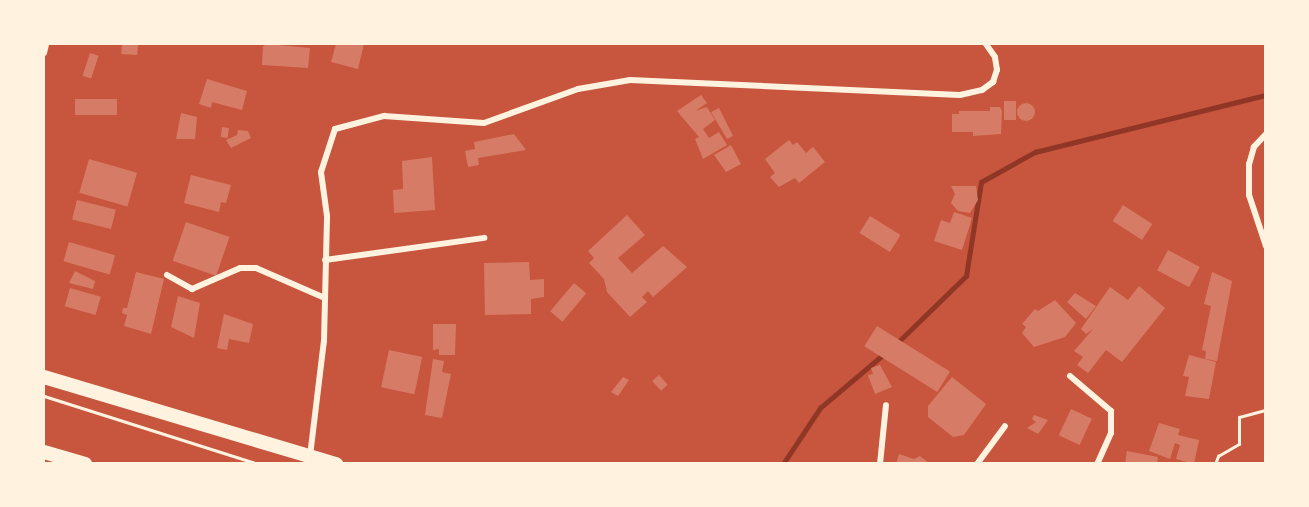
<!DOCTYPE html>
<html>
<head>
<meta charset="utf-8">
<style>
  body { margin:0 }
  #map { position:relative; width:1309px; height:507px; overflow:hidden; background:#c8553d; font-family:Raleway,sans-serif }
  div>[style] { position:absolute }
  .stream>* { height:4.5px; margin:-2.25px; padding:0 2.25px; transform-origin:2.25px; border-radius:2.25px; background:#8f3625 }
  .building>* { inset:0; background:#d67c66; transform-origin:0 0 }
  .round { border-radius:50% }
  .path>* { height:3px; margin:-1.5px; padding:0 1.5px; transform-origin:1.5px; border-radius:1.5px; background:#fff3e0 }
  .minor>* { height:6px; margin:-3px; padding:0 3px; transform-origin:3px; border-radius:3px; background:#fff3e0 }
  .primary>* { height:14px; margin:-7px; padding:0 7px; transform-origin:7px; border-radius:7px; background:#fff3e0 }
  span { translate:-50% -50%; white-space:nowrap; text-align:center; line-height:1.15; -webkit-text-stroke:4.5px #fff3e0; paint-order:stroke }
  .frame { position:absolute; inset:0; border:45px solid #fff3e0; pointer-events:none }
</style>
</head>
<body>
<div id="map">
  <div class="stream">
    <i style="left:896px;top:344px;width:98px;rotate:-44.2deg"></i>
    <i style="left:966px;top:276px;width:95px;rotate:-80.9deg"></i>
    <i style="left:981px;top:182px;width:62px;rotate:-29.1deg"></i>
    <i style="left:1035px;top:152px;width:238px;rotate:-13.9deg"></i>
    <i style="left:783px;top:464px;width:67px;rotate:-56.5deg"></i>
    <i style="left:820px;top:408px;width:85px;rotate:-40.2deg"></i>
  </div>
  <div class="building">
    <i style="left:122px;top:44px;width:16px;height:10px;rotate:4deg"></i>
    <i style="clip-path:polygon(268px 44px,310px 48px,308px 68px,262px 65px,263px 46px)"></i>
    <i style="clip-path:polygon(336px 44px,364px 44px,358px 69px,331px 62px)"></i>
    <i style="left:90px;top:53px;width:9px;height:24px;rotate:18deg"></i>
    <i style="clip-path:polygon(207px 79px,247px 91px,242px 110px,212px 102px,211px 108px,199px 104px)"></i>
    <i style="clip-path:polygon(701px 95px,707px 103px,695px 111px,707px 107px,715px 120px,703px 129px,709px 138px,719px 132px,727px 145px,703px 159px,695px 139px,699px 137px,677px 111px)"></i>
    <i style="left:117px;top:99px;width:16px;height:42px;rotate:90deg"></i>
    <i style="left:1004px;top:101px;width:12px;height:19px"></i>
    <i class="round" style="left:1017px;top:103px;width:18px;height:18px"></i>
    <i style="clip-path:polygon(990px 107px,1000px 107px,1002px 111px,1001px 134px,973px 136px,973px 132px,952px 132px,952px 114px,959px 114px,959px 111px,990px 111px)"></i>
    <i style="clip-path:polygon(719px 108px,733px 136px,727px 139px,711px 112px)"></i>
    <i style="clip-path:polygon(181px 113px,197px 117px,195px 139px,176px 139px)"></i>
    <i style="left:222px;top:127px;width:7px;height:10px;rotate:8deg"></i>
    <i style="clip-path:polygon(238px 130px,248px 131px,251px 138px,231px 148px,226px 140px,237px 135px)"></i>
    <i style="clip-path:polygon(514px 134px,526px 150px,478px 158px,479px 165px,468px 167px,465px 151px,475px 149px,474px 142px)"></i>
    <i style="clip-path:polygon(789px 140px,793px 145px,797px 142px,806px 153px,813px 147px,825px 162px,799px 183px,795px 178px,779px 187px,770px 177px,775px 173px,765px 159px)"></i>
    <i style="clip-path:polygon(731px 145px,741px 164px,726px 172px,714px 155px)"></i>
    <i style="clip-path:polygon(432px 157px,435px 210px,394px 213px,393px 190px,403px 189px,402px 161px)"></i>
    <i style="left:89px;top:159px;width:50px;height:35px;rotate:16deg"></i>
    <i style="clip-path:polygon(191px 175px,231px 185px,226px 203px,221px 202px,219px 212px,184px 203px)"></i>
    <i style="clip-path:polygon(951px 186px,976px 186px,978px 200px,970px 213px,958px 211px,951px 203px,955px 194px)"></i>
    <i style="left:77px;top:200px;width:40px;height:20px;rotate:14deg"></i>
    <i style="left:1123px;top:205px;width:35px;height:19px;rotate:33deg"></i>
    <i style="clip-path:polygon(954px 212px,972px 218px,962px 250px,934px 241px,941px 220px,950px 223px)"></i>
    <i style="clip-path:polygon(627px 215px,645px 235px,618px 258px,632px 273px,663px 246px,687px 267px,653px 297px,648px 291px,642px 297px,647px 302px,630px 317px,607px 292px,604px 279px,589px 263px,594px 258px,588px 251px)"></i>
    <i style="left:870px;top:216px;width:36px;height:20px;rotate:32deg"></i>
    <i style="left:186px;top:222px;width:46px;height:41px;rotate:19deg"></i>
    <i style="left:69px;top:242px;width:48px;height:20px;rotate:16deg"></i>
    <i style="left:1168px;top:250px;width:36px;height:23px;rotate:28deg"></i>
    <i style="clip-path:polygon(529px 262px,530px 280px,544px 279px,544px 297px,531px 299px,531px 314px,485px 315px,484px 263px)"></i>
    <i style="clip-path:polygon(75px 271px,95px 281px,93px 289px,69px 283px)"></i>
    <i style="clip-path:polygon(136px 272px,164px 279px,151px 334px,124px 326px,127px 315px,122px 313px,123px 308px,127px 308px)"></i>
    <i style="clip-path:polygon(1212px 272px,1232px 281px,1217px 361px,1205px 359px,1206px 351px,1202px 350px,1211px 306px,1204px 304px)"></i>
    <i style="left:574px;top:283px;width:16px;height:37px;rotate:40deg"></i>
    <i style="clip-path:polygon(1139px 286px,1165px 308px,1122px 362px,1106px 350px,1088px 373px,1077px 365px,1083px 357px,1074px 351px,1093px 329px,1086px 334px,1081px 329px,1110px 287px,1128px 300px)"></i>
    <i style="left:70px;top:288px;width:32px;height:19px;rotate:16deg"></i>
    <i style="clip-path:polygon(1075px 293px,1096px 306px,1086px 319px,1067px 302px)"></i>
    <i style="clip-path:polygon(178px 296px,200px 303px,194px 338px,171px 327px)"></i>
    <i style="clip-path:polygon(1055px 300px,1076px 323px,1065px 337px,1034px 347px,1022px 333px,1026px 327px,1022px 324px,1035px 309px,1038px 311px)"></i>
    <i style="clip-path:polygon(224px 314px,253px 324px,249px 343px,229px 339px,227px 350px,217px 348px)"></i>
    <i style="clip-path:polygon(433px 324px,456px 324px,455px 355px,439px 355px,439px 349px,433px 350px)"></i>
    <i style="left:877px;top:326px;width:86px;height:24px;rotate:32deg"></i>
    <i style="left:389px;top:350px;width:34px;height:38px;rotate:12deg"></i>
    <i style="clip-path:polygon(1189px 355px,1216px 362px,1209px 399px,1185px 396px,1189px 377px,1183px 376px)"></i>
    <i style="clip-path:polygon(433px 359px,444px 361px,442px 372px,451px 374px,442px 418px,425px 415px)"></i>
    <i style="clip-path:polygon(880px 365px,892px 387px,875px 394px,868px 375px,873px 374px,871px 368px)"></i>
    <i style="left:659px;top:375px;width:13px;height:9px;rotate:48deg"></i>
    <i style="clip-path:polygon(623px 377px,629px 380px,618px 396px,611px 392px)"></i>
    <i style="clip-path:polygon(952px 377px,986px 404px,964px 435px,953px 437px,928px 417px,928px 406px)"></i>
    <i style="left:1071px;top:409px;width:23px;height:29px;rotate:25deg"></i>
    <i style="clip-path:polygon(1034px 415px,1048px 420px,1038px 434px,1027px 428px,1036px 422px,1032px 419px)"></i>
    <i style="clip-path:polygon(1159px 423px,1180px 429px,1178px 435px,1199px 440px,1194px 464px,1176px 459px,1180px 445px,1175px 443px,1170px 459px,1149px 451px)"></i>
    <i style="clip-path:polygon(1127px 451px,1158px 457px,1157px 464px,1125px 464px)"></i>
    <i style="clip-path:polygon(899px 454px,914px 459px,920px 456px,930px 464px,896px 464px)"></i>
  </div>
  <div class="path">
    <i style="left:44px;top:396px;width:225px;rotate:17.6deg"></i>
    <i style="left:1215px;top:464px;width:9px;rotate:-69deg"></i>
    <i style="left:1218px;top:456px;width:24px;rotate:-30deg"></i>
    <i style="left:1239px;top:444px;width:27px;rotate:-90deg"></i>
    <i style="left:1239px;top:417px;width:28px;rotate:-15deg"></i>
  </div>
  <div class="minor">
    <i style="left:44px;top:53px;width:9px;rotate:-77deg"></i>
    <i style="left:1266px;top:134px;width:18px;rotate:133deg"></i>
    <i style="left:1254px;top:147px;width:18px;rotate:106deg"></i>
    <i style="left:1249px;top:164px;width:31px;rotate:90deg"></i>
    <i style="left:1249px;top:195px;width:54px;rotate:71.6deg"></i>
    <i style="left:325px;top:260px;width:161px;rotate:-7.9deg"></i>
    <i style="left:167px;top:275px;width:29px;rotate:29deg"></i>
    <i style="left:192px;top:289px;width:52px;rotate:-23.6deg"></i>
    <i style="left:240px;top:268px;width:16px"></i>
    <i style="left:256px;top:268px;width:75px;rotate:23.5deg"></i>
    <i style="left:1070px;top:376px;width:54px;rotate:40.5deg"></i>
    <i style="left:1111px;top:411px;width:22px;rotate:90deg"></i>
    <i style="left:1111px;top:433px;width:34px;rotate:114deg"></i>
    <i style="left:310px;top:456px;width:116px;rotate:-83.1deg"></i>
    <i style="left:324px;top:341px;width:125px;rotate:-88.6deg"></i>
    <i style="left:327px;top:216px;width:44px;rotate:-97.8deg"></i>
    <i style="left:321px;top:172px;width:45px;rotate:-72deg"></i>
    <i style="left:335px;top:129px;width:51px;rotate:-14.9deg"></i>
    <i style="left:384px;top:116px;width:100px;rotate:4deg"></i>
    <i style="left:484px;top:123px;width:100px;rotate:-19.9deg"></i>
    <i style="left:578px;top:89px;width:53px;rotate:-9.8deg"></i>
    <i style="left:630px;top:80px;width:330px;rotate:2.6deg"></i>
    <i style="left:960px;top:95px;width:23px;rotate:-13deg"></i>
    <i style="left:982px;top:90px;width:14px;rotate:-36deg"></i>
    <i style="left:993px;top:82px;width:13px;rotate:-72deg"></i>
    <i style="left:997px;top:70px;width:13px;rotate:-99deg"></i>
    <i style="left:995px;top:57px;width:16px;rotate:-125deg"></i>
    <i style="left:880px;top:464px;width:59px;rotate:-84.2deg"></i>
    <i style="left:977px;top:464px;width:47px;rotate:-53.6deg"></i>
  </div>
  <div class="primary">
    <i style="left:44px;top:377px;width:305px;rotate:16.6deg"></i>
    <i style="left:44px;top:452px;width:43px;rotate:16.3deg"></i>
  </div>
  <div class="frame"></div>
</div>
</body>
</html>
